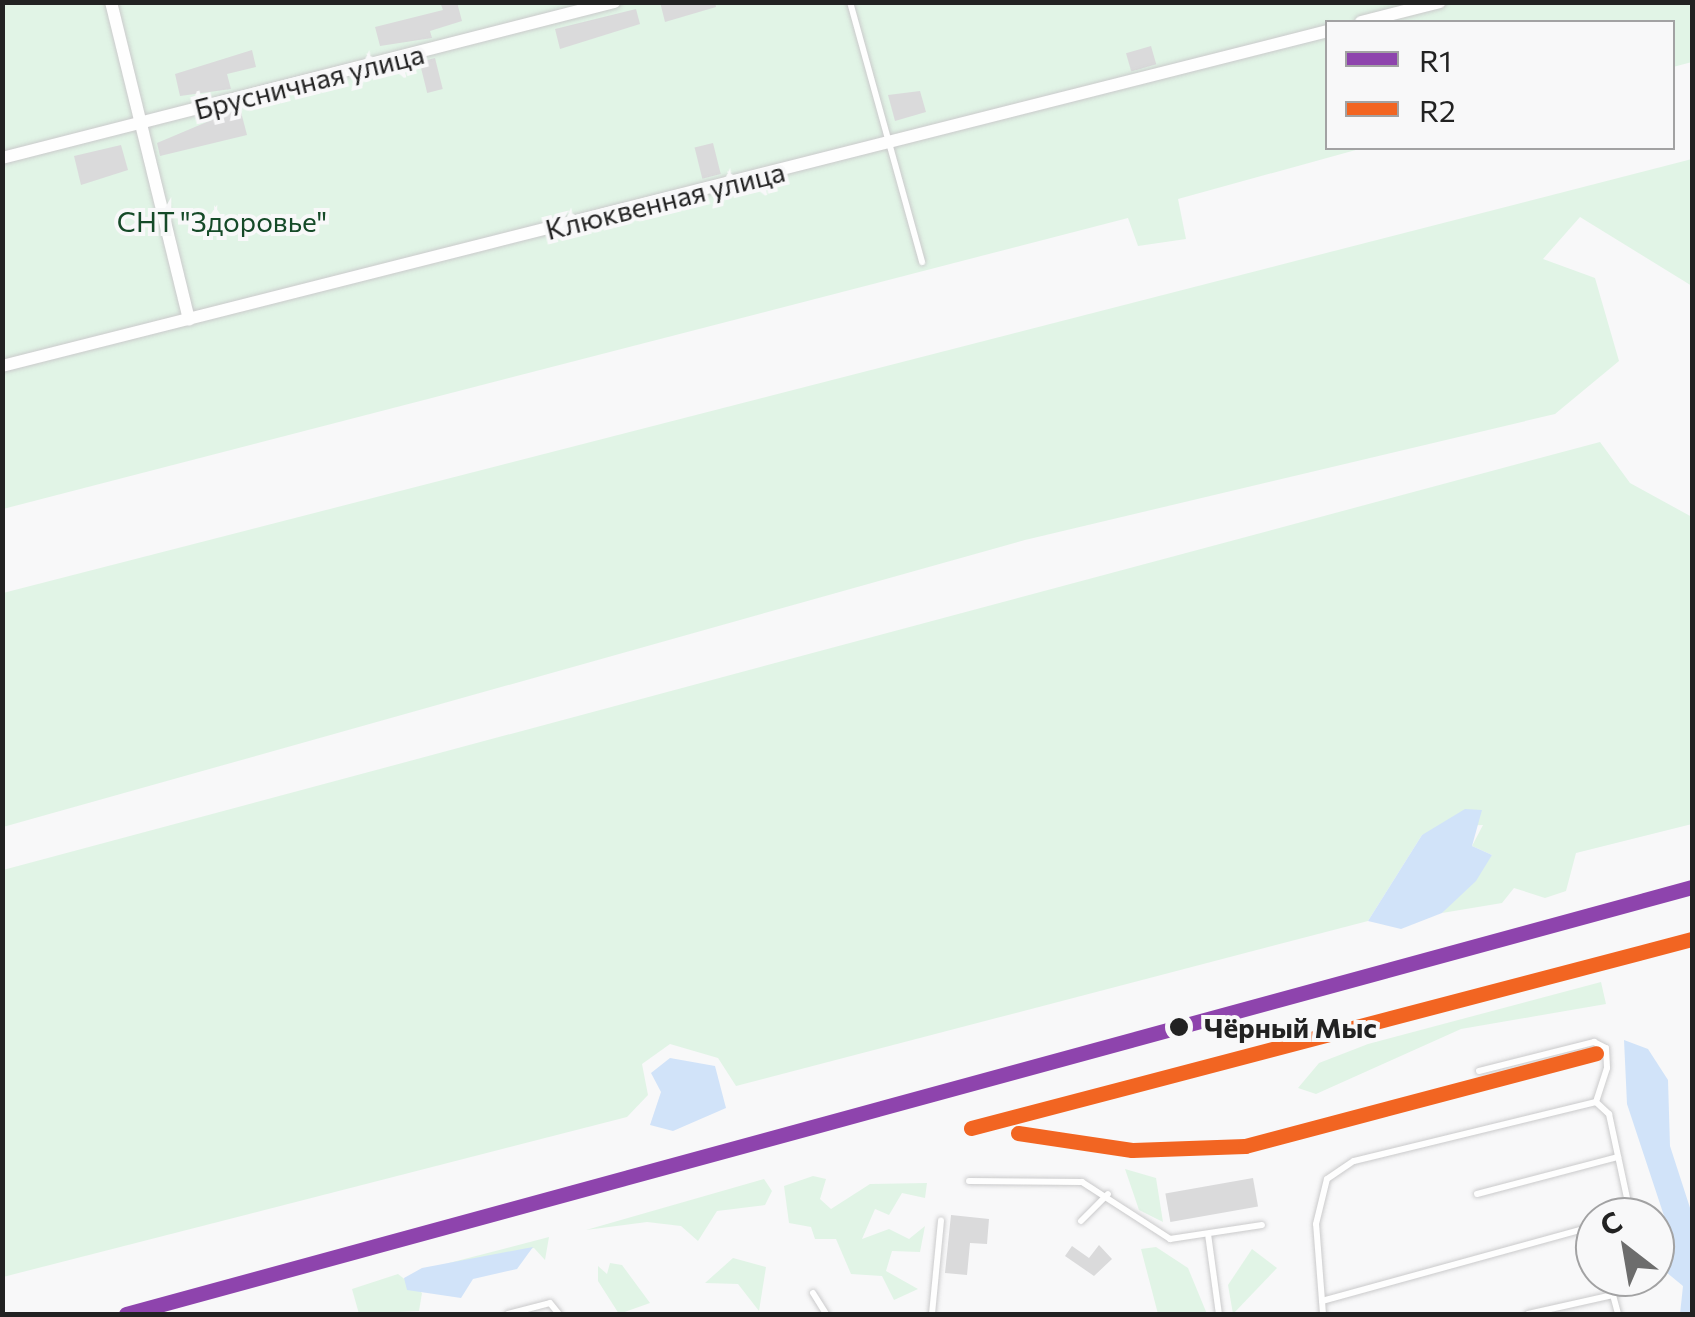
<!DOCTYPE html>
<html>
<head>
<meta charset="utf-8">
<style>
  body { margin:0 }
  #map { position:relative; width:1695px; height:1317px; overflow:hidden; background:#f8f8f9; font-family:Commissioner,sans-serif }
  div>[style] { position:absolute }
  .green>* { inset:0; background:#e1f4e6 }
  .water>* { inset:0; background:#d1e3f9 }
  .building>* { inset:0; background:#dadadb; transform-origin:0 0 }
  .roads { filter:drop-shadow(0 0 2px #cacacb) drop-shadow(0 0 2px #cacacb) }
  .service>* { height:6px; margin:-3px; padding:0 3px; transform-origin:3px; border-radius:3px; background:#fefefe }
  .minor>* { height:12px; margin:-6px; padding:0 6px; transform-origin:6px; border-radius:6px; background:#fefefe }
  .rail-1>* { height:15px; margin:-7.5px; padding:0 7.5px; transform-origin:7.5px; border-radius:7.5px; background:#8e44ad }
  .rail-2>* { height:15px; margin:-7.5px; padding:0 7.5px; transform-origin:7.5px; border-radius:7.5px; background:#f26522 }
  .dots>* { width:28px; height:28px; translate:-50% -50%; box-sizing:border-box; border:5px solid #f8f8f9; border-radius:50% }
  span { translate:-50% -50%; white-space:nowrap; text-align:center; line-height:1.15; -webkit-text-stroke:8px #f8f8f9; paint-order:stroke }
  .street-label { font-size:28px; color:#222 }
  .park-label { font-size:28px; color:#154a28 }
  .stop-label { font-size:28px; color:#222; font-weight:700 }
  .left { translate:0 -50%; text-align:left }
  .frame { position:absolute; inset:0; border:5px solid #222; pointer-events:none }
  .legend { position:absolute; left:1325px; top:20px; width:350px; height:130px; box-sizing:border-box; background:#f8f8f9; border:2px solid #a2a2a3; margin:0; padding:12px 18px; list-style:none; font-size:30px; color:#222 }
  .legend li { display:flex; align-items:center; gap:20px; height:50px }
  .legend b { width:50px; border:2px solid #a2a2a3 }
  .north { position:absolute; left:1575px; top:1197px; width:100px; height:100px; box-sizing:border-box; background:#f8f8f9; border:2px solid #a2a2a3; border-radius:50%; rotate:329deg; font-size:28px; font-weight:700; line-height:40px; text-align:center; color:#222 }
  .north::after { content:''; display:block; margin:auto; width:35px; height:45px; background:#6d6d6d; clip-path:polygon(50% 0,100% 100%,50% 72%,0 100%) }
</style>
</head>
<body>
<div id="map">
  <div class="green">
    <i style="clip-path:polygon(3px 3px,1692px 3px,1692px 62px,1673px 67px,1672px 22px,1328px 22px,1328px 148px,1363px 148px,1178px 199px,1186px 239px,1138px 246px,1128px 218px,3px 509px)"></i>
    <i style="clip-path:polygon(1692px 159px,1692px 286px,1580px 217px,1543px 259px,1595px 278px,1619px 361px,1555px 414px,1025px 540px,3px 827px,3px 593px)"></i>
    <i style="clip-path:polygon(1600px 442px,1630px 483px,1692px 517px,1692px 824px,1576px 853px,1566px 891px,1545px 898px,1514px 888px,1502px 903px,1442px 913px,1492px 855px,1472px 846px,1483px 825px,1448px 826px,1422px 835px,1368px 921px,736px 1086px,718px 1058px,670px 1044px,642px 1064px,648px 1095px,627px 1117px,3px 1277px,3px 870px)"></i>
    <i style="clip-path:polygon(1601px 982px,1606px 1004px,1461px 1029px,1316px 1094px,1298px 1088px,1319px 1063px,1368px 1044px)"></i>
    <i style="clip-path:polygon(1125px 1169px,1156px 1178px,1163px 1222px,1139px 1210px)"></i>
    <i style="clip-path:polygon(813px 1176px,826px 1179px,820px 1199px,831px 1209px,870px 1184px,927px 1183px,925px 1198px,902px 1193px,889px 1215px,875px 1209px,862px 1239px,889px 1229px,909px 1239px,925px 1226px,920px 1252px,892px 1251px,886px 1271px,918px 1289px,894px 1300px,882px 1276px,851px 1274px,836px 1239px,815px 1239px,811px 1227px,789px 1223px,784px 1186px)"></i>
    <i style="clip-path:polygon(764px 1179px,772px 1191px,765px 1205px,717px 1211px,698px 1241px,681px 1226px,647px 1222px,586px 1230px)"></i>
    <i style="clip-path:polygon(549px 1237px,545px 1260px,534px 1248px,445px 1264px)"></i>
    <i style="clip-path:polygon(1156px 1247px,1188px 1268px,1207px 1314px,1158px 1314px,1141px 1249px)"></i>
    <i style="clip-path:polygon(1252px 1249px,1277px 1268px,1233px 1314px,1228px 1285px)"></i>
    <i style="clip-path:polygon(733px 1258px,766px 1267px,759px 1311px,738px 1284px,705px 1283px)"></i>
    <i style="clip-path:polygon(610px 1263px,622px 1265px,650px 1303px,619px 1314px,598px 1281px,598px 1266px,607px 1274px)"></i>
    <i style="clip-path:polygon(398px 1274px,422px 1293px,419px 1311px,359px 1314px,352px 1289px)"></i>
  </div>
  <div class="water">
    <i style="clip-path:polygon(1465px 809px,1482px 810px,1472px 846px,1492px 855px,1476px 881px,1442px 913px,1401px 929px,1368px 921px,1422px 835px)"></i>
    <i style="clip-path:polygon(1624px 1040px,1648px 1049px,1668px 1080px,1670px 1146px,1692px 1214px,1692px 1314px,1680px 1314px,1683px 1286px,1666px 1272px,1660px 1246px,1671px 1237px,1627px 1104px)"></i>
    <i style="clip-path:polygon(670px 1058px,715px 1066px,726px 1108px,673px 1131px,650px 1125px,661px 1092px,651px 1073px)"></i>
    <i style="clip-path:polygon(533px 1247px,517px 1269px,473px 1279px,461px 1298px,407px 1290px,404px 1278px,422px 1268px)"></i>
  </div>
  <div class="building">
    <i style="clip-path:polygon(440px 2px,457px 2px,462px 21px,430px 31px,432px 38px,380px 46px,375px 27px,443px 10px)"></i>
    <i style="clip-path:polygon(660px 2px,715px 2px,716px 7px,665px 22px)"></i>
    <i style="clip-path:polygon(636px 9px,640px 24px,560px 49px,555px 29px)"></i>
    <i style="left:1151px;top:46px;width:19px;height:26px;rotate:74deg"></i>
    <i style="clip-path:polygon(252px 50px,256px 67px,227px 74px,231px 89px,180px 96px,175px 74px)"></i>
    <i style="left:435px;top:58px;width:32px;height:16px;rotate:76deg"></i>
    <i style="clip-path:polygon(920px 91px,926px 112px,895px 121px,888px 95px)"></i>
    <i style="clip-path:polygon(240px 108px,247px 135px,160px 156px,157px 143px)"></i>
    <i style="left:713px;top:143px;width:32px;height:19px;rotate:76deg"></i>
    <i style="clip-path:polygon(121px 145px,128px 170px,81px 185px,74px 156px)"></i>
    <i style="left:1253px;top:1178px;width:29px;height:89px;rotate:80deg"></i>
    <i style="clip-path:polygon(951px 1215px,989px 1219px,987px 1244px,970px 1243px,967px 1275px,945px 1273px)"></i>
    <i style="clip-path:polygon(1099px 1245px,1112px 1259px,1094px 1276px,1065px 1256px,1072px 1246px,1089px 1258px)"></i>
  </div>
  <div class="roads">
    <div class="service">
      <i style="left:850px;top:2px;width:270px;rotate:74.5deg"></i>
      <i style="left:1479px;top:1071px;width:119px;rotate:-14.2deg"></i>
      <i style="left:1594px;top:1042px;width:13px;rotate:27deg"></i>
      <i style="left:1606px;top:1048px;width:20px;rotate:87deg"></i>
      <i style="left:1607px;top:1068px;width:36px;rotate:108deg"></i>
      <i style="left:969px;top:1181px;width:113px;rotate:0.5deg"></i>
      <i style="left:1082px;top:1182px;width:105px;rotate:32.9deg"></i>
      <i style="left:1170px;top:1239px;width:93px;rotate:-8.7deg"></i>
      <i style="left:1477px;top:1194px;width:146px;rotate:-14.7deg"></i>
      <i style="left:1081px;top:1221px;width:38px;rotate:-45deg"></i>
      <i style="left:1208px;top:1234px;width:81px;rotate:82.2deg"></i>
      <i style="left:813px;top:1293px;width:25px;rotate:58deg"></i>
      <i style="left:1613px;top:1295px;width:20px;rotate:75deg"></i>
      <i style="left:1322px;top:1301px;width:283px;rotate:-15.4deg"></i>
      <i style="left:508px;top:1314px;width:43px;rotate:-14.7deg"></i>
      <i style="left:550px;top:1303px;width:14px;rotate:51deg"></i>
      <i style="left:932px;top:1314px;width:94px;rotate:-84.5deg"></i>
      <i style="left:1323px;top:1314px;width:90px;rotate:-94.4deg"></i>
      <i style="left:1316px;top:1224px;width:46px;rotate:-76.3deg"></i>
      <i style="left:1327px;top:1179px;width:32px;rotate:-34deg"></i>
      <i style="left:1354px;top:1161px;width:249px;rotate:-13.7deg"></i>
      <i style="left:1596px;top:1102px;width:18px;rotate:43deg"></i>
      <i style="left:1609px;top:1114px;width:105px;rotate:77.9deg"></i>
      <i style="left:1528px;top:1314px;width:87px;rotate:-12.6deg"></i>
      <i style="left:1613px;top:1295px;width:30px;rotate:-37deg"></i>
    </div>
    <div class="minor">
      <i style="left:111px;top:2px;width:327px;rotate:76.2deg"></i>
      <i style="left:1361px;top:22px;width:81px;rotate:-14.2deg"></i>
      <i style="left:2px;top:158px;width:632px;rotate:-14.3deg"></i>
      <i style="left:2px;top:366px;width:1368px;rotate:-14.18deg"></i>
    </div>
  </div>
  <div class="rail-1">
    <i style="left:126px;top:1314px;width:1623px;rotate:-15.25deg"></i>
  </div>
  <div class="rail-2">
    <i style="left:971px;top:1128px;width:745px;rotate:-14.69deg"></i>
    <i style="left:1018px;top:1133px;width:115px;rotate:8.5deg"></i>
    <i style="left:1132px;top:1150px;width:113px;rotate:-2deg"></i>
    <i style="left:1245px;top:1146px;width:363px;rotate:-14.8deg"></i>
  </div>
  <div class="dots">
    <i style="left:1179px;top:1027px;background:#222"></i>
  </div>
  <div class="street-label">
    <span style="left:309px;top:81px;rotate:-14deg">Брусничная улица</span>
    <span style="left:665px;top:200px;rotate:-14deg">Клюквенная улица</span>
  </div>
  <div class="park-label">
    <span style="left:222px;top:221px">СНТ "Здоровье"</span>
  </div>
  <div class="stop-label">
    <span class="left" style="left:1204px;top:1027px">Чёрный Мыс</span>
  </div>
  <div class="frame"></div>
  <ul class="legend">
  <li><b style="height:12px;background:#8e44ad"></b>R1</li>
  <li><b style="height:12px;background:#f26522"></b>R2</li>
  </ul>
  <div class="north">С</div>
</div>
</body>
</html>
